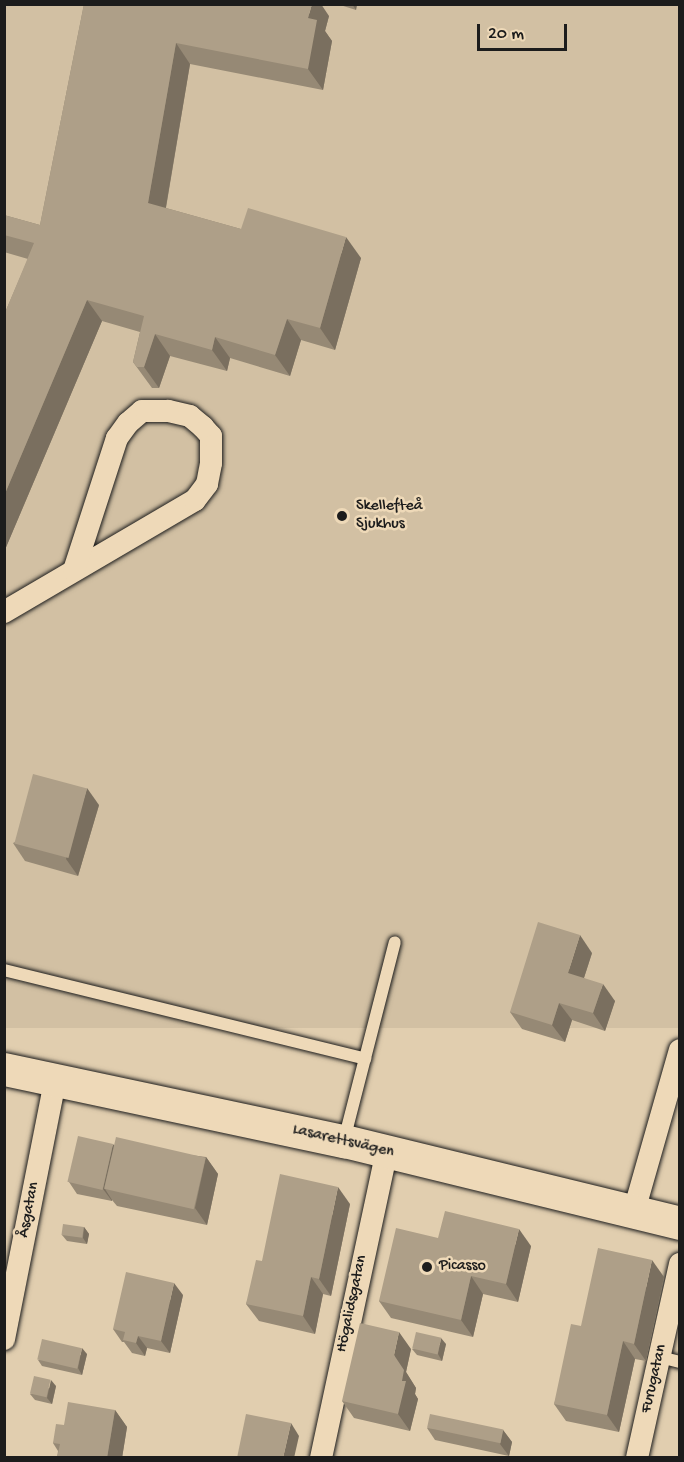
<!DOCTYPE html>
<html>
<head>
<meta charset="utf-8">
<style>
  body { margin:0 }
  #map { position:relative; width:684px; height:1462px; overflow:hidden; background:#e1ceaf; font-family:"Gochi Hand",sans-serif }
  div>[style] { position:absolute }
  .built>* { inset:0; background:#d2c0a3; transform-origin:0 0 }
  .roads { filter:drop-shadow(0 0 2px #1c1c1c) drop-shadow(0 0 2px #1c1c1c) }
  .service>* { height:12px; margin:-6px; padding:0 6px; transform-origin:6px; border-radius:6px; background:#eed9b8 }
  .minor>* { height:22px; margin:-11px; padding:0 11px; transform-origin:11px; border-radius:11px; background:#eed9b8 }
  .secondary>* { height:33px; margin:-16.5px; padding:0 16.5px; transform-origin:16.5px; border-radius:16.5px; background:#eed9b8 }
  .wall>* { inset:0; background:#968975 }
  .shaded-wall>* { inset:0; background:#7a6f5f }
  .building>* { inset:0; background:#ae9f88; transform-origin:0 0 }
  .dots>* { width:16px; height:16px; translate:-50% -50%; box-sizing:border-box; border:3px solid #eed9b8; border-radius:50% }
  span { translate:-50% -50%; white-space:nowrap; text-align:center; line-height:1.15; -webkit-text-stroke:5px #eed9b8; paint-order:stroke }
  .poi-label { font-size:16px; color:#1c1c1c }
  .left { translate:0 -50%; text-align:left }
  .street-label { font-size:16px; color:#1c1c1c }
  .frame { position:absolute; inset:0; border:6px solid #1c1c1c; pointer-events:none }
  .scale { position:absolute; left:477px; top:24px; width:90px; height:27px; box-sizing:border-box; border:3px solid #1c1c1c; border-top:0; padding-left:8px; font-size:18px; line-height:21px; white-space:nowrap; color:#1c1c1c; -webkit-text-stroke:4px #eed9b8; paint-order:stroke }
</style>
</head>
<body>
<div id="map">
  <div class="built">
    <i style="left:5px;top:5px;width:674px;height:1023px"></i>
  </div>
  <div class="roads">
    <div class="service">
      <i style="left:4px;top:970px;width:372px;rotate:13.8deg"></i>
      <i style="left:344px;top:1140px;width:204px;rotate:-75.6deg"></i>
      <i style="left:660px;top:1357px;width:21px;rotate:14deg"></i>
    </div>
    <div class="minor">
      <i style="left:4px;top:612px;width:221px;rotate:-30.4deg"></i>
      <i style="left:195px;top:500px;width:20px;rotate:-53deg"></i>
      <i style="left:207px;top:484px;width:21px;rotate:-79deg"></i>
      <i style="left:211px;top:463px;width:27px;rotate:-90deg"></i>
      <i style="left:211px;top:436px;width:12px;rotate:-132deg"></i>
      <i style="left:203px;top:427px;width:17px;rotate:-140deg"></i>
      <i style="left:190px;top:416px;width:23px;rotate:-167deg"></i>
      <i style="left:168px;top:411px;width:26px;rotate:180deg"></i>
      <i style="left:142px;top:411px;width:18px;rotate:139deg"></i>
      <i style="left:128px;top:423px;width:19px;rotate:126deg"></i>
      <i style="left:117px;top:438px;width:139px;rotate:108deg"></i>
      <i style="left:634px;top:1211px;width:167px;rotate:-74.1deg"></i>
      <i style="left:4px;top:1339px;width:263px;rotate:-78.8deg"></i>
      <i style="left:321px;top:1458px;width:314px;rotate:-77.9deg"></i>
      <i style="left:637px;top:1458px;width:199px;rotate:-77.5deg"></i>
    </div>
    <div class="secondary">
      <i style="left:4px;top:1069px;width:348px;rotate:12deg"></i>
      <i style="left:344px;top:1141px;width:346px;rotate:13.7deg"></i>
    </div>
  </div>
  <div class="wall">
    <i style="clip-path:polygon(84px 4px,254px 6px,329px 16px,325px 31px,332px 41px,323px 90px,190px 64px,166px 208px,241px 229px,361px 258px,335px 350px,301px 340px,290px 376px,230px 358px,227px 371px,170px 356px,159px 388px,152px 388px,133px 362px,140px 332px,102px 321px,4px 552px,4px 315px,28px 259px,4px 252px,4px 215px,40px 225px)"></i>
    <i style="clip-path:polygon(337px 4px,357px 4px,356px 10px)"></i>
    <i style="clip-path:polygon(99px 805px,78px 876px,25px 861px,13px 843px)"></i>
    <i style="clip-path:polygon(592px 953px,584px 978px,615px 1001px,605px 1031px,572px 1020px,565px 1042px,522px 1029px,510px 1012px)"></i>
    <i style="clip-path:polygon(114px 1145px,206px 1157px,218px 1174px,207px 1225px,117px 1206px,112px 1200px,112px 1201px,77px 1194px,69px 1182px)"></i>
    <i style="clip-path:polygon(350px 1204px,331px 1296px,323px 1294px,315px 1334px,259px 1321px,246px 1304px,262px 1261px)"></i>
    <i style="clip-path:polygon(84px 1227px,89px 1234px,87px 1244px,67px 1241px,62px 1235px)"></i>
    <i style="clip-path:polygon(438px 1238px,531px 1246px,518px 1302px,483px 1294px,473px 1337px,391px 1318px,379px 1301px)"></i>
    <i style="clip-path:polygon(664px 1277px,646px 1361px,635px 1359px,619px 1432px,566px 1421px,554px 1404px,581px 1326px)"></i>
    <i style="clip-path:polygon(183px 1295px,170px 1353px,147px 1348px,145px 1356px,132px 1353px,124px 1342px,122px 1342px,113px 1329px)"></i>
    <i style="clip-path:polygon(446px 1344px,442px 1361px,417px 1355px,412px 1349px)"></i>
    <i style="clip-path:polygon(411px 1349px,406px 1372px,416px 1388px,415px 1394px,418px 1399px,410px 1431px,354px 1418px,342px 1401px)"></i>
    <i style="clip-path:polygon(87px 1354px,82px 1375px,42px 1366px,38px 1360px)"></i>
    <i style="clip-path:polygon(56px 1386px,52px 1404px,35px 1400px,30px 1394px)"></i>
    <i style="clip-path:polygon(115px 1410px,127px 1427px,122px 1458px,57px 1458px,58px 1451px,53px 1443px,64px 1425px)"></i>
    <i style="clip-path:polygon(427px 1428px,503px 1430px,512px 1442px,509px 1456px,435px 1440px)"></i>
  </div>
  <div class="shaded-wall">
    <i style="clip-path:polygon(312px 4px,321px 4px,329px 16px,325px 31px,332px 41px,323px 90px,308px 69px,308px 18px)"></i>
    <i style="clip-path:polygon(352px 4px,357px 4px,356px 10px)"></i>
    <i style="clip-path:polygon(176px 43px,190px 64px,163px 224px,148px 203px)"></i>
    <i style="clip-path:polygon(346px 237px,361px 258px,335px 350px,320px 328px)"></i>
    <i style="clip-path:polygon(87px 300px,102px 321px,4px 552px,4px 496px)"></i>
    <i style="clip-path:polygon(287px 319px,301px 340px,290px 376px,275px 355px)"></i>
    <i style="clip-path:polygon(155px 334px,170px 356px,159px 388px,144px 367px)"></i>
    <i style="clip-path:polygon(215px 337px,230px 358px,227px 371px,212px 350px)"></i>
    <i style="clip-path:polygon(87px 788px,99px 805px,78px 876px,66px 859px)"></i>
    <i style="clip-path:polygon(580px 935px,592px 953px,580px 990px,568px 973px)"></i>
    <i style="clip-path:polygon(603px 984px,615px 1001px,605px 1031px,593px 1013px)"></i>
    <i style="clip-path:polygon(559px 1003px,572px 1020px,565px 1042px,552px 1025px)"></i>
    <i style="clip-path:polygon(113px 1144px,122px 1156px,105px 1189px,112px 1200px,112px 1201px,103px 1189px)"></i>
    <i style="clip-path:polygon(206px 1157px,218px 1174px,207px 1225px,195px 1208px)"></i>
    <i style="clip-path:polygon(338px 1187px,350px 1204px,331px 1296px,319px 1279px)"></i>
    <i style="clip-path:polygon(84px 1227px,89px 1234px,87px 1244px,83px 1238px)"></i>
    <i style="clip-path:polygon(519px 1229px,531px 1246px,518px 1302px,506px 1284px)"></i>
    <i style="clip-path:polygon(652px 1260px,664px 1277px,646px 1361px,634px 1344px)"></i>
    <i style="clip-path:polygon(471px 1276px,483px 1294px,473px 1337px,461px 1320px)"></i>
    <i style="clip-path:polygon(311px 1277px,323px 1294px,315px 1334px,303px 1316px)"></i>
    <i style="clip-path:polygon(174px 1283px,183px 1295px,170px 1353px,161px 1341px)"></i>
    <i style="clip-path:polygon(399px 1332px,411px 1349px,406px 1372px,416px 1388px,415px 1394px,418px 1399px,410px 1431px,398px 1414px,402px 1381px,394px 1355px)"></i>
    <i style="clip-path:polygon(138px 1336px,147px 1348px,145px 1356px,136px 1343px)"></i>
    <i style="clip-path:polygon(441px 1338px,446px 1344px,442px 1361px,438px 1354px)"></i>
    <i style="clip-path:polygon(623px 1341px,635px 1359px,619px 1432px,607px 1415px)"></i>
    <i style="clip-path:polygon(82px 1348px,87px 1354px,82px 1375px,78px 1368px)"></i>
    <i style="clip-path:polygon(51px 1380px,56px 1386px,52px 1404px,47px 1398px)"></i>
    <i style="clip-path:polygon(115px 1410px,127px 1427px,122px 1458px,107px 1458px)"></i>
    <i style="clip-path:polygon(291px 1423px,299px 1436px,294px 1458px,283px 1458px)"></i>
    <i style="clip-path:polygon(503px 1430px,512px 1442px,509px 1456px,500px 1444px)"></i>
  </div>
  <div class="building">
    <i style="clip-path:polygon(84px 4px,247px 4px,254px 6px,254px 4px,312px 4px,308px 18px,317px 20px,308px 69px,176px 43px,148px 203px,241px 229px,248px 208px,346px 237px,320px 328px,287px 319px,275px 355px,215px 337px,212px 350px,155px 334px,144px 367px,137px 367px,133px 362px,144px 316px,87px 300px,4px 496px,4px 315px,34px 243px,4px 235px,4px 215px,40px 225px)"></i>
    <i style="left:33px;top:774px;width:56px;height:72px;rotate:15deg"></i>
    <i style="clip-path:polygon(538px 922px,580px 935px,568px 973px,603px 984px,593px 1013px,559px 1003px,552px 1025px,510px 1012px)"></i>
    <i style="left:78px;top:1136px;width:36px;height:47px;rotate:13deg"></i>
    <i style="left:116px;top:1137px;width:92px;height:53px;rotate:13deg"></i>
    <i style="clip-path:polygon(280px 1174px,338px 1187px,319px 1279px,311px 1277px,303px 1316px,246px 1304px,256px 1260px,262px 1261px)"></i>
    <i style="clip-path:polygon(445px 1211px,519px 1229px,506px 1284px,471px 1276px,461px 1320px,379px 1301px,396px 1228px,438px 1238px)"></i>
    <i style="left:63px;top:1224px;width:21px;height:11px;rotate:8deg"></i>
    <i style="clip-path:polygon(598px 1248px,652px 1260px,634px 1344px,623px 1341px,607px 1415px,554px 1404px,571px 1324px,581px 1326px)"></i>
    <i style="clip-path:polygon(126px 1272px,174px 1283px,161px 1341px,138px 1336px,136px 1343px,123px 1340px,125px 1332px,113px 1329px)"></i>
    <i style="clip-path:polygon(360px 1323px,399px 1332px,394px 1355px,404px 1370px,402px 1381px,406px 1381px,398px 1414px,342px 1401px)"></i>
    <i style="left:416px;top:1332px;width:26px;height:17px;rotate:13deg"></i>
    <i style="left:42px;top:1339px;width:41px;height:21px;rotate:13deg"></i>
    <i style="left:34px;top:1376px;width:17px;height:18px;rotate:13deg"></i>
    <i style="clip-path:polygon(68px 1402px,115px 1410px,107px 1458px,57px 1458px,60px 1444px,53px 1443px,56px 1424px,64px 1425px)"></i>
    <i style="clip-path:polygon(246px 1414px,291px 1423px,283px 1458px,237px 1458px)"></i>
    <i style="left:430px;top:1414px;width:75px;height:14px;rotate:12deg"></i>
  </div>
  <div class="dots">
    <i style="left:342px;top:516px;background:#1c1c1c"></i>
    <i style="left:427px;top:1267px;background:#1c1c1c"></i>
  </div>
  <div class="poi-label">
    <span class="left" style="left:356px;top:516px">Skellefteå<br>Sjukhus</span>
    <span class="left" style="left:439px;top:1267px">Picasso</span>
  </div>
  <div class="street-label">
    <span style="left:343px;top:1142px;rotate:13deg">Lasarettsvägen</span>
    <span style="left:30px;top:1210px;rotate:-79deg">Åsgatan</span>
    <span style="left:353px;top:1304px;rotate:-78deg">Högalidsgatan</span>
    <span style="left:655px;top:1379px;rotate:-77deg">Furugatan</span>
  </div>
  <div class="frame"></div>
  <div class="scale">20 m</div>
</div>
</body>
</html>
